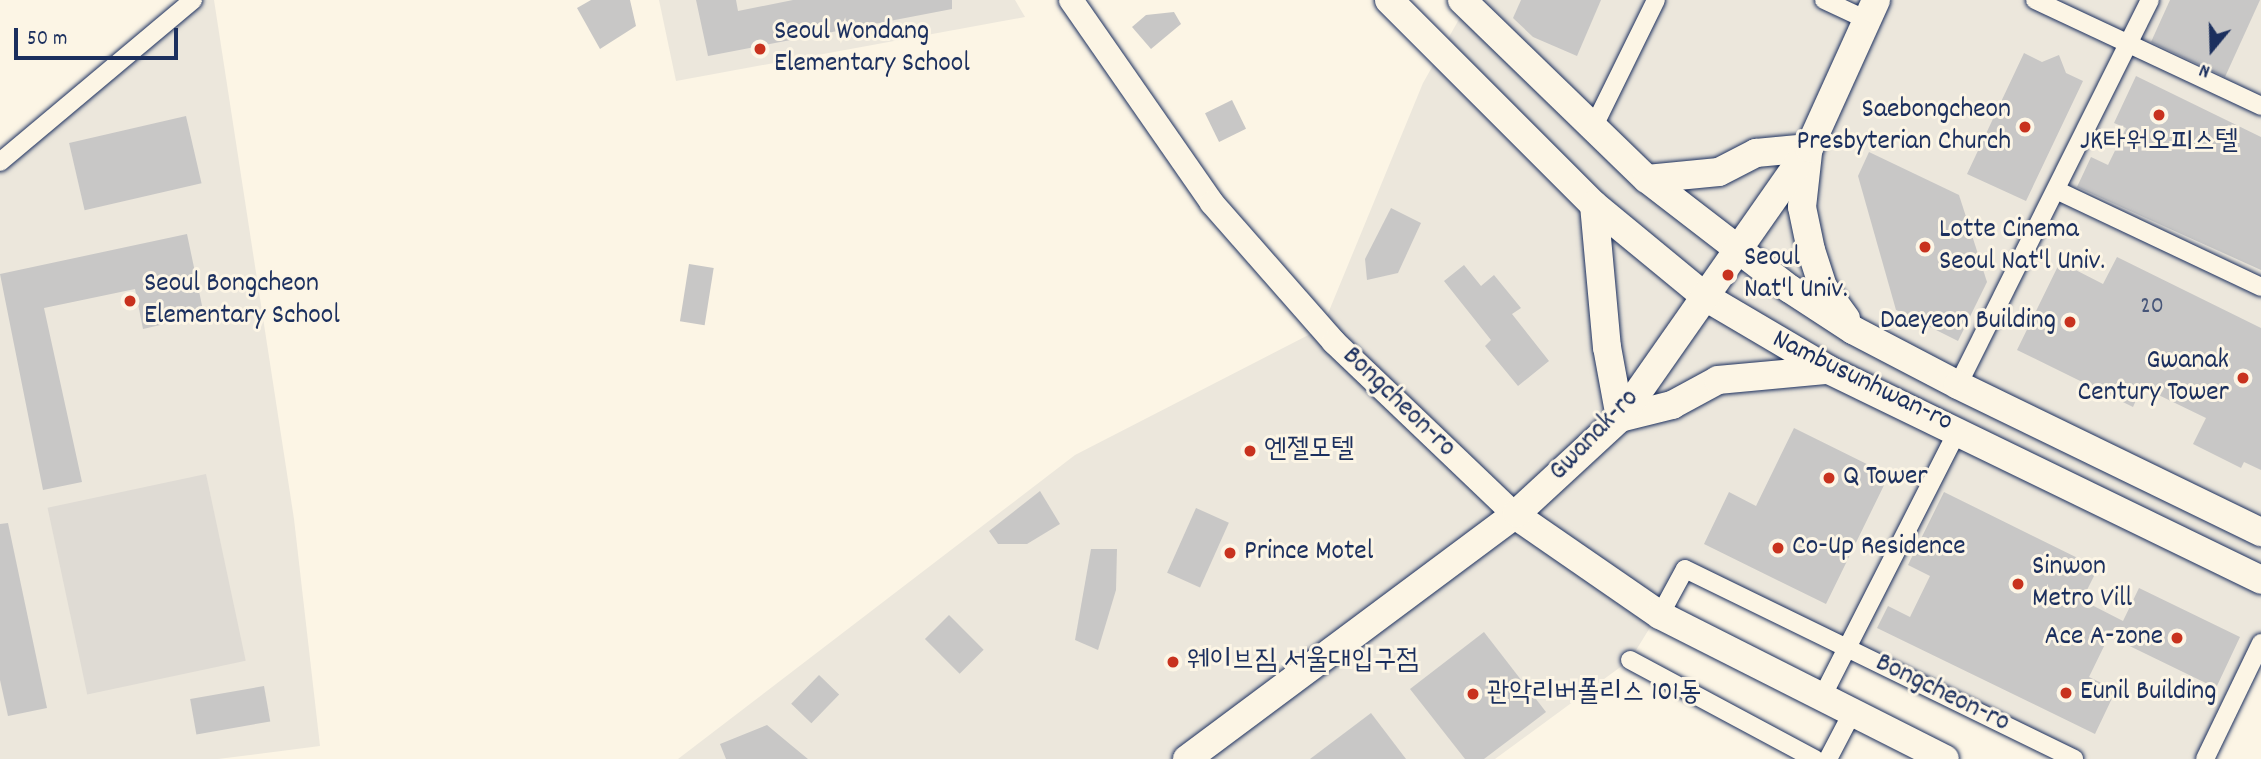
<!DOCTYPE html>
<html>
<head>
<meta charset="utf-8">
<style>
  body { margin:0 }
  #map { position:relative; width:2261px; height:759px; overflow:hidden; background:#fcf5e5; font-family:Dekko,"Poor Story",sans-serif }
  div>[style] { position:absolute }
  .built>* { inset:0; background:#ece7dc }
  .green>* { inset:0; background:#dfdbd4; transform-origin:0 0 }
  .building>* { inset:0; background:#c8c7c6; transform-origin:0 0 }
  .roads { filter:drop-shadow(0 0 2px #1b2f5e) drop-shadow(0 0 2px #1b2f5e) }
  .street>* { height:18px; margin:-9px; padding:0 9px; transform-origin:9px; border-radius:9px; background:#fcf5e5 }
  .secondary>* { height:24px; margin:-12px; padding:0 12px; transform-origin:12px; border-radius:12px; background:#fcf5e5 }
  .primary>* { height:28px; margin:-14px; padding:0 14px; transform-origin:14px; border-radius:14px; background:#fcf5e5 }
  .dots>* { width:19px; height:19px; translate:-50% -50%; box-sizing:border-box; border:4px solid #fcf5e5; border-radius:50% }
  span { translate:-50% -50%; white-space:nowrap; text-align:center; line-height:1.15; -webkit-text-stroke:6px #fcf5e5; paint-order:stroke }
  .number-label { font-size:24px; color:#465578 }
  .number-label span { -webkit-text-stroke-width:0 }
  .poi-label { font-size:28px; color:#1b2f5e }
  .left { translate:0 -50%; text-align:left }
  .right { translate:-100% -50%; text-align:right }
  .street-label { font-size:28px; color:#1b2f5e }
  .north { position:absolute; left:2177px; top:14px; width:70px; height:70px; -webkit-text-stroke:5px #fcf5e5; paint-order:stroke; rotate:199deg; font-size:19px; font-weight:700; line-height:28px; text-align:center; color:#1b2f5e }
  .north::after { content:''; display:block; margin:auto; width:24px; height:32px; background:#1b2f5e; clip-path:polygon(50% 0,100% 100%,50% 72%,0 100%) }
  .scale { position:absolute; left:14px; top:28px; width:164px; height:32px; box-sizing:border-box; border:4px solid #1b2f5e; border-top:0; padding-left:9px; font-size:21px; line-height:24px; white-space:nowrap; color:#1b2f5e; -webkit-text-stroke:5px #fcf5e5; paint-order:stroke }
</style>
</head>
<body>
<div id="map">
  <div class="built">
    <i style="clip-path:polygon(193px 0,214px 0,294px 519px,320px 746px,218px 759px,0 759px,0 162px)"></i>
    <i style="clip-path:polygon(659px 0,1015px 0,1025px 17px,676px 81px)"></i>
    <i style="clip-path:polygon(1462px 0,2261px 0,2261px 643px,2205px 759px,2074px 759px,1686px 569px,1630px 660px,1495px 759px,678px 759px,1075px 455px,1322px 328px,1423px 83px,1467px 5px)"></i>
  </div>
  <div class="green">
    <i style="left:206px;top:474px;width:191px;height:162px;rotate:78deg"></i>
  </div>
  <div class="building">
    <i style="clip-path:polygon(591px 0,630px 0,636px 26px,600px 49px,577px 8px)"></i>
    <i style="clip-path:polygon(696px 0,736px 0,738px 11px,793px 0,952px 0,952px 9px,708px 56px)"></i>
    <i style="clip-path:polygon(1521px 0,1601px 0,1577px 56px,1533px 37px,1513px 18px)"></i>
    <i style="clip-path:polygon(2170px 0,2260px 0,2225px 77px,2151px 42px)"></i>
    <i style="clip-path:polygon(1174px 12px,1181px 24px,1151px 49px,1132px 27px,1146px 15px)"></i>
    <i style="clip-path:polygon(2024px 53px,2042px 62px,2059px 55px,2066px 73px,2083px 81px,2026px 201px,1967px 174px)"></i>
    <i style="clip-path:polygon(2136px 76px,2261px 137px,2261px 270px,2077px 187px,2091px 157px,2108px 165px,2126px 128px,2114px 123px)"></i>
    <i style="left:1232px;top:100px;width:32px;height:30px;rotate:64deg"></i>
    <i style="left:186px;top:116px;width:69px;height:120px;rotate:77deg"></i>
    <i style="clip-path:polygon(1869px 152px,1959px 195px,1987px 282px,1958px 341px,1896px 310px,1858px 176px)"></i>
    <i style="clip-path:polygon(1391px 208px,1421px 223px,1398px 273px,1367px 280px,1365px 259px)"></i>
    <i style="clip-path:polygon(187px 234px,204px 315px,143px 329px,135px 289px,44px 308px,82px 482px,43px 490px,0 274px)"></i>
    <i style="clip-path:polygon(2117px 257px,2261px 328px,2261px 470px,2244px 462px,2241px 468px,2193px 444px,2206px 418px,2142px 387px,2133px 407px,2017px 350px,2060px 262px,2103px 284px)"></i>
    <i style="left:689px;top:264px;width:25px;height:58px;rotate:9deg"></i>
    <i style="clip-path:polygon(1464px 265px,1481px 286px,1494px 275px,1521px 308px,1512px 314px,1549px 361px,1518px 386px,1485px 346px,1491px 340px,1444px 281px)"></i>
    <i style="clip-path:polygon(1794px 428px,1889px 475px,1826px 604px,1704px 544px,1729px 492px,1756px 506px)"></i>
    <i style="clip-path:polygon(1040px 491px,1060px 524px,1027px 544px,998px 544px,989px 531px)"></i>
    <i style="clip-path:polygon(1944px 492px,2098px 568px,2082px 600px,2123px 621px,2139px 588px,2240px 637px,2216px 688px,2109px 636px,2089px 677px,2116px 690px,2095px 734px,1877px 628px,1888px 606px,1910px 617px,1930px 576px,1908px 565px)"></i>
    <i style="left:1196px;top:508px;width:36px;height:71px;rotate:24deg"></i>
    <i style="clip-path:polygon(8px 523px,47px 708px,8px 716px,0 680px,0 524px)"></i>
    <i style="clip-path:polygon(1091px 549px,1117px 549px,1116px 590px,1098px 650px,1075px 640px)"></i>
    <i style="left:949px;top:615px;width:49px;height:34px;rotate:45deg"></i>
    <i style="clip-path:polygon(1484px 632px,1546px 712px,1484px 759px,1465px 759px,1410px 689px)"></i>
    <i style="left:819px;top:675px;width:28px;height:40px;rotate:44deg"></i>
    <i style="left:264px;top:686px;width:36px;height:75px;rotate:80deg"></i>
    <i style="clip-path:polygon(1371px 713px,1406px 759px,1310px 759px)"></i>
    <i style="clip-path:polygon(767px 725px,791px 745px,808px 759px,726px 759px,720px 744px)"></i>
  </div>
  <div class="roads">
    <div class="street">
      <i style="left:1824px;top:0;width:47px;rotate:24.9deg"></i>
      <i style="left:2035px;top:0;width:250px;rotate:25.1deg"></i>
      <i style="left:1594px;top:126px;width:140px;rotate:-63.8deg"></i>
      <i style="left:0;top:162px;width:252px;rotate:-40deg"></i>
      <i style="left:2056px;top:190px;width:227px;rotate:25.3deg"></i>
      <i style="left:1958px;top:385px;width:430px;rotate:-63.5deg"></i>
      <i style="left:1660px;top:615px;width:52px;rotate:-61.5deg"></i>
      <i style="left:1685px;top:569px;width:433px;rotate:26deg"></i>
      <i style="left:1630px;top:660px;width:210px;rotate:28.2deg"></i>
      <i style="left:1822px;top:697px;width:300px;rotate:-63deg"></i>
      <i style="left:1828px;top:759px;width:52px;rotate:-62.4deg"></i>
      <i style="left:2205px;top:759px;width:129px;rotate:-64.2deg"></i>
    </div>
    <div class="secondary">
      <i style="left:1071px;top:0;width:247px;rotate:55.2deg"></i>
      <i style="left:1212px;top:203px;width:185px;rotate:48.7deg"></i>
      <i style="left:1334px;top:342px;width:250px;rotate:43.7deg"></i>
    </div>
    <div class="primary">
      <i style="left:1389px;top:0;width:290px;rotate:45deg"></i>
      <i style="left:1594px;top:205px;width:146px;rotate:39.5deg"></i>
      <i style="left:1707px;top:298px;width:142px;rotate:30.5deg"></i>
      <i style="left:1829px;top:370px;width:480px;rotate:25.9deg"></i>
      <i style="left:1462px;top:0;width:257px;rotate:44.1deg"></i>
      <i style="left:1647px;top:179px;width:180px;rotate:37.6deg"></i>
      <i style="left:1790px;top:289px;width:75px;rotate:33.1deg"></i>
      <i style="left:1853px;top:330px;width:119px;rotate:27.6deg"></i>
      <i style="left:1958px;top:385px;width:337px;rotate:25.9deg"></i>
      <i style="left:1808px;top:153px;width:54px;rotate:96.3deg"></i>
      <i style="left:1802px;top:207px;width:44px;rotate:78.2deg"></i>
      <i style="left:1811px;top:250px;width:39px;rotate:72deg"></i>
      <i style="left:1823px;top:287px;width:39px;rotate:54deg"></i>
      <i style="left:1647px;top:179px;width:72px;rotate:-5.6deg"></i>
      <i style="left:1719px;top:172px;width:42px;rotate:-27.2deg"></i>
      <i style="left:1756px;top:153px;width:53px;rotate:-5.4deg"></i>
      <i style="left:1594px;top:205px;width:143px;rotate:84.8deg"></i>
      <i style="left:1607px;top:347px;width:72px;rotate:79.6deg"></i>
      <i style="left:1620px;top:418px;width:54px;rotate:-14deg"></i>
      <i style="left:1672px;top:405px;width:52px;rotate:-28.5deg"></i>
      <i style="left:1718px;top:380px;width:107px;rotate:-5.3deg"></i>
      <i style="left:1515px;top:515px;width:176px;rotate:34.6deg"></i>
      <i style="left:1660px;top:615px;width:319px;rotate:26.8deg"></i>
      <i style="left:1187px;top:759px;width:412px;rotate:-36.7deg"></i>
      <i style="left:1517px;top:513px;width:140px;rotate:-42.7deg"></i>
      <i style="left:1620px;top:418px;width:330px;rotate:-55deg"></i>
      <i style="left:1809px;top:148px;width:162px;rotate:-65.6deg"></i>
    </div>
  </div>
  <div class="dots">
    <i style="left:760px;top:49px;background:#c8321e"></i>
    <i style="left:2159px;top:115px;background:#c8321e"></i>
    <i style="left:2025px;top:127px;background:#c8321e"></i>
    <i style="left:1925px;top:247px;background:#c8321e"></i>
    <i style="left:1728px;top:275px;background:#c8321e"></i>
    <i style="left:130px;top:301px;background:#c8321e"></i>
    <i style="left:2070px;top:322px;background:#c8321e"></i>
    <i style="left:2243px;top:378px;background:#c8321e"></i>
    <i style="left:1250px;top:451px;background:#c8321e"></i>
    <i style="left:1829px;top:478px;background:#c8321e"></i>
    <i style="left:1778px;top:548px;background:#c8321e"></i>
    <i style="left:1230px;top:553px;background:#c8321e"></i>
    <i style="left:2018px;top:584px;background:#c8321e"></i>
    <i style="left:2177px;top:638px;background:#c8321e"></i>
    <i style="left:1173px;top:662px;background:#c8321e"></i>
    <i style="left:2066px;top:693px;background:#c8321e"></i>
    <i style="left:1473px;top:694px;background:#c8321e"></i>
  </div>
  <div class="number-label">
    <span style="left:2152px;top:308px">20</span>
  </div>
  <div class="poi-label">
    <span class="left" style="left:774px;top:49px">Seoul Wondang<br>Elementary School</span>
    <span class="right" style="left:2011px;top:127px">Saebongcheon<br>Presbyterian Church</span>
    <span style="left:2159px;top:143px">JK타워오피스텔</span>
    <span class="left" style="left:1939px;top:247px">Lotte Cinema<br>Seoul Nat'l Univ.</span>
    <span class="left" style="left:1744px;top:275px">Seoul<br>Nat'l Univ.</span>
    <span class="left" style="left:144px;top:301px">Seoul Bongcheon<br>Elementary School</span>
    <span class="right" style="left:2056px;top:322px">Daeyeon Building</span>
    <span class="right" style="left:2229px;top:378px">Gwanak<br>Century Tower</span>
    <span class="left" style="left:1264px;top:451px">엔젤모텔</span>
    <span class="left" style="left:1843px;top:478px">Q Tower</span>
    <span class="left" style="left:1792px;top:548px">Co-Up Residence</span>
    <span class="left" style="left:1244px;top:553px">Prince Motel</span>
    <span class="left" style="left:2032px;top:584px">Sinwon<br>Metro Vill</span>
    <span class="right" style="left:2163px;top:638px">Ace A-zone</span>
    <span class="left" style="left:1187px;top:662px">웨이브짐 서울대입구점</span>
    <span class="left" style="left:2080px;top:693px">Eunil Building</span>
    <span class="left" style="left:1487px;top:694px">관악리버폴리스 101동</span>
  </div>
  <div class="street-label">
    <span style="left:1862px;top:382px;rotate:26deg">Nambusunhwan-ro</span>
    <span style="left:1398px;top:403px;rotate:44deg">Bongcheon-ro</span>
    <span style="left:1595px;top:436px;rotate:-46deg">Gwanak-ro</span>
    <span style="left:1942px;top:694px;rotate:26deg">Bongcheon-ro</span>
  </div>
  <div class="north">N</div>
  <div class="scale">50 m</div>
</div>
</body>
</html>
